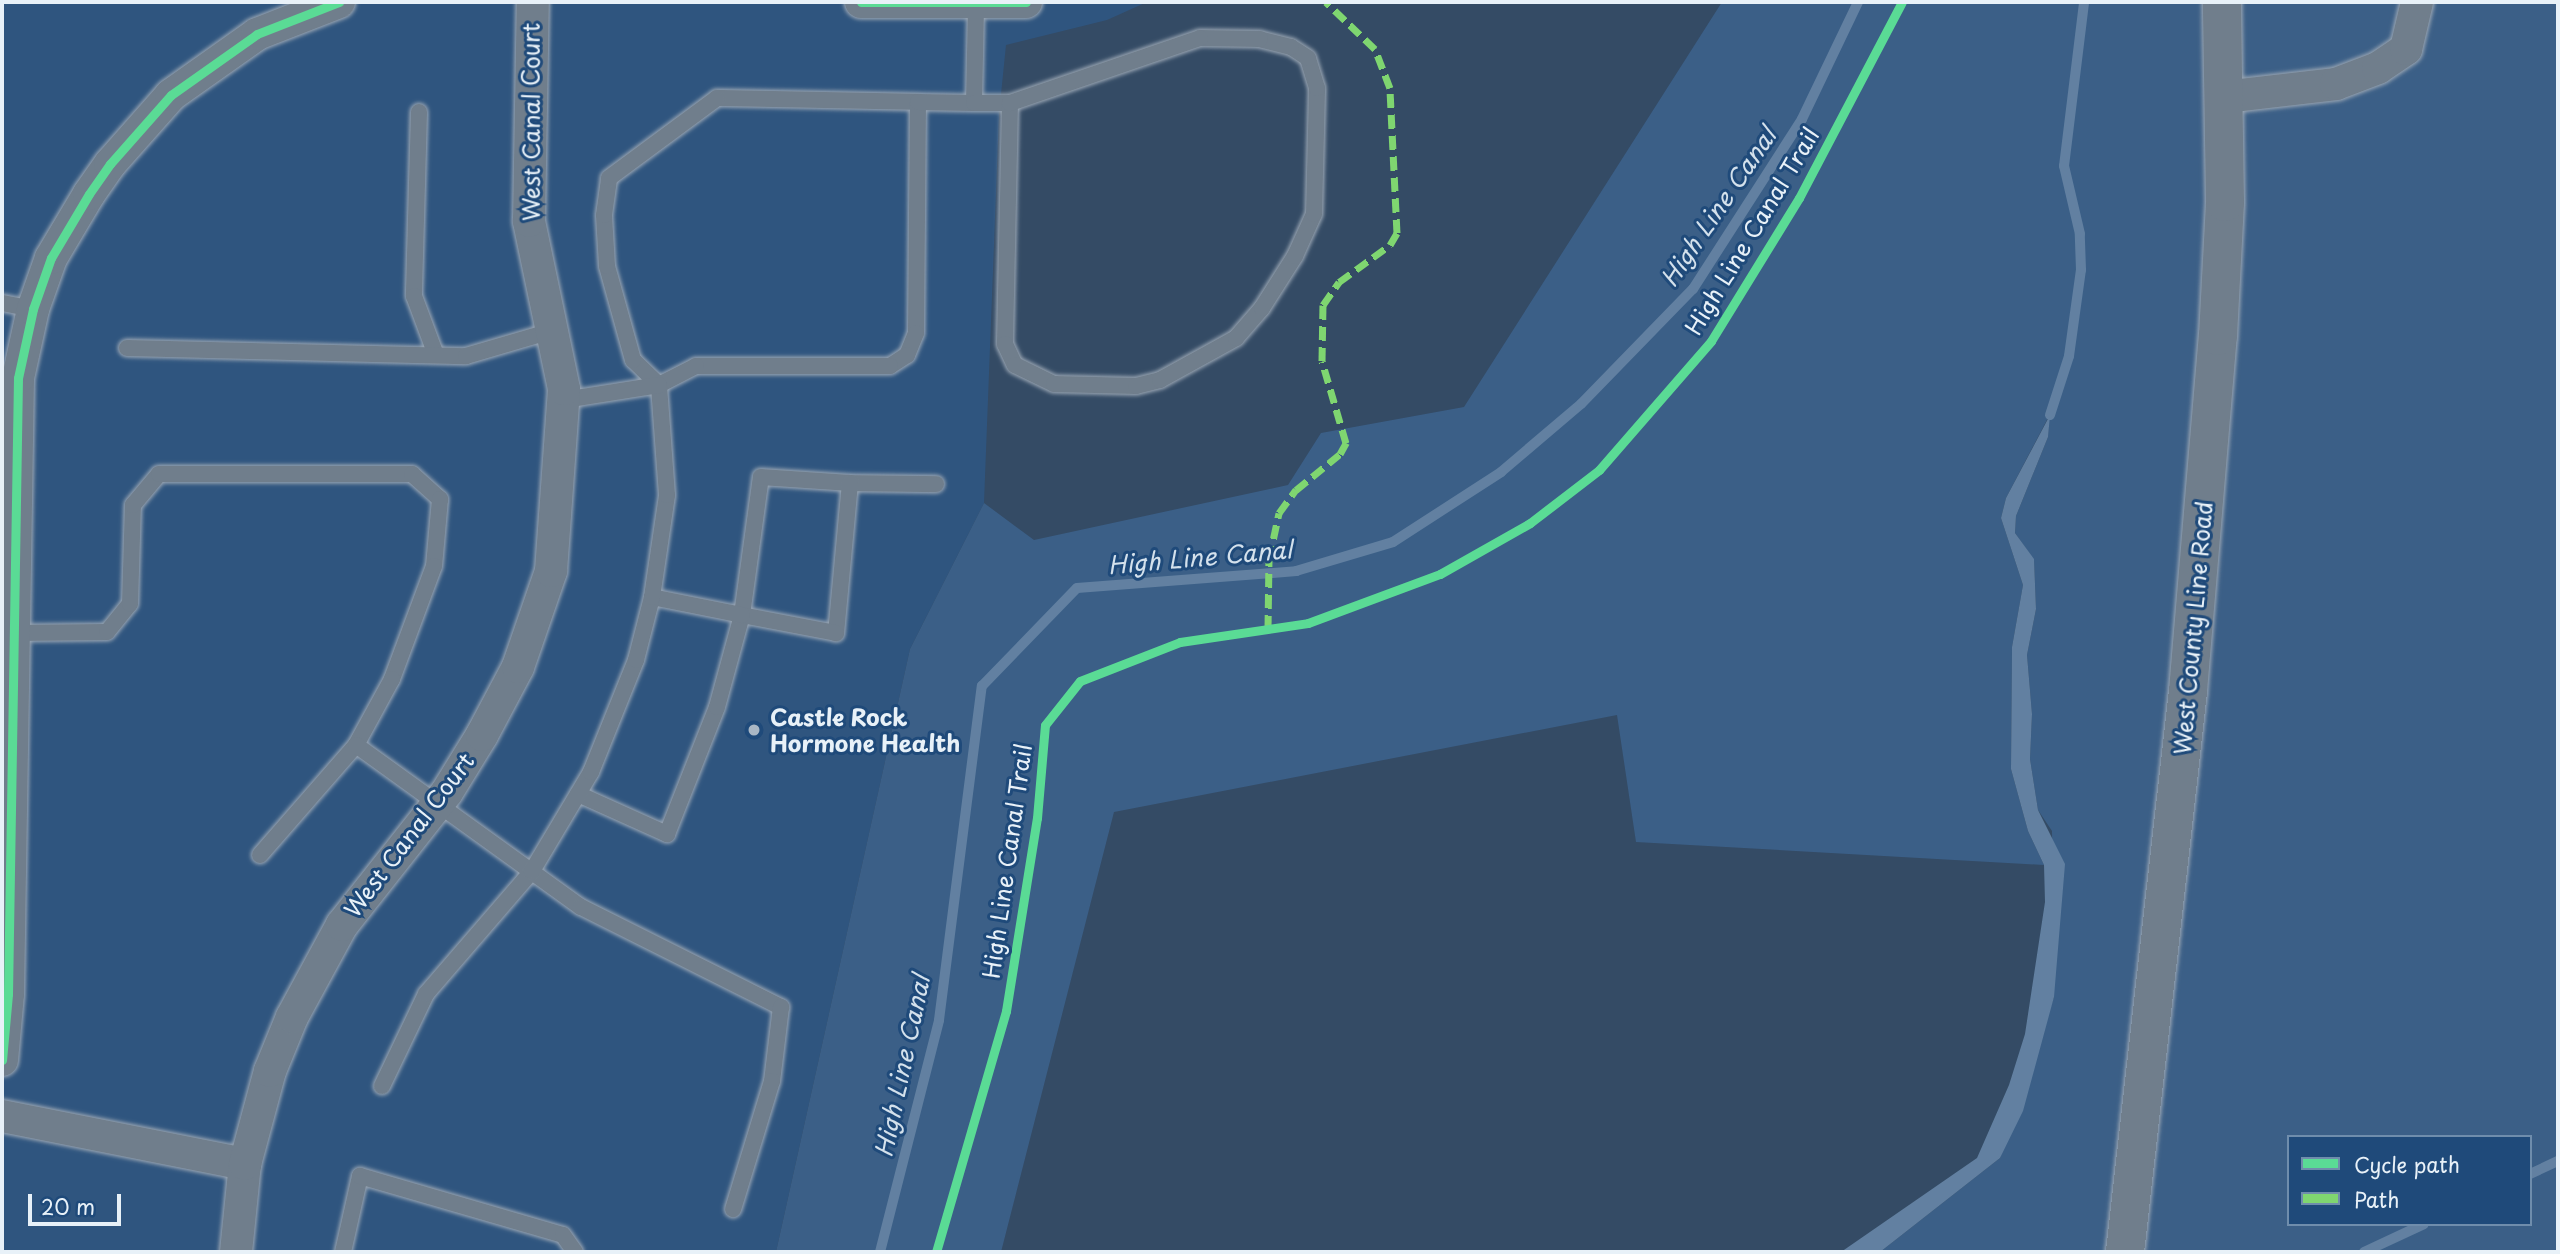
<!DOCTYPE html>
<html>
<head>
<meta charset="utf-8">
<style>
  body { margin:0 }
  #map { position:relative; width:2560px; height:1254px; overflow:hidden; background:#344b65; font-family:"Playpen Sans",sans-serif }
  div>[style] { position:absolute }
  .built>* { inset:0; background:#2f557f }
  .green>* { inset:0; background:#3b5f87 }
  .water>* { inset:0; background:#6280a1 }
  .stream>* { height:10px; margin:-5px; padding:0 5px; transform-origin:5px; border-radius:5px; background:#6280a1 }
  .roads { filter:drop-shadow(0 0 2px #9aa6b3) drop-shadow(0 0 2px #9aa6b3) }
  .service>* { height:16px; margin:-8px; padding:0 8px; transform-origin:8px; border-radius:8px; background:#707e8c }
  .minor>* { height:32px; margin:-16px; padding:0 16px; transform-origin:16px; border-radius:16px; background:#707e8c }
  .secondary>* { height:38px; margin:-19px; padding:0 19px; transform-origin:19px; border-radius:19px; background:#707e8c }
  .quiet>* { height:7px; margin-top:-3.5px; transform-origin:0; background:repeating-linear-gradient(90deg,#7fd670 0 14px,transparent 0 21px) }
  .cycleway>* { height:9px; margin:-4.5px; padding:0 4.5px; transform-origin:4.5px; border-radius:4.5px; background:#5adb95 }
  .dots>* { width:19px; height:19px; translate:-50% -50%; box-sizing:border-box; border:4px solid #1f4a7a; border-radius:50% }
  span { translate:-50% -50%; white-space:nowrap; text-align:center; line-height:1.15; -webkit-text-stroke:6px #1f4a7a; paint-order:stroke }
  .street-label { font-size:23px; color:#e8f1f8 }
  .poi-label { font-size:23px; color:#e8f1f8; font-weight:700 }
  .left { translate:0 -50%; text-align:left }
  .water-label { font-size:24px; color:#d4e1ec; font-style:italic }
  .frame { position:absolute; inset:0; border:4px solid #e8f1f8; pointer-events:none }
  .legend { position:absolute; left:2287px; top:1135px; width:245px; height:91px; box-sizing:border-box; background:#1f4a7a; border:2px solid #6f8dac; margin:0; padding:9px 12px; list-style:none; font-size:21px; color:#e8f1f8 }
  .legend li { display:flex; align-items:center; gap:14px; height:35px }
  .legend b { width:35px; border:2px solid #6f8dac }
  .scale { position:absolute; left:28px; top:1194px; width:93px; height:32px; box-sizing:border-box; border:4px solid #e8f1f8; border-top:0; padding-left:9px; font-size:21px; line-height:24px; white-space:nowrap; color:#e8f1f8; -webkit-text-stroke:5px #1f4a7a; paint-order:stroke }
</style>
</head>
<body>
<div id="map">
  <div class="built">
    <i style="clip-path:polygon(2px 2px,1147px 2px,1107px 20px,1006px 45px,999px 114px,984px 503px,910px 649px,776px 1252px,2px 1252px)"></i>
  </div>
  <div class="green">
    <i style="clip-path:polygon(evenodd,1722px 2px,2239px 2px,2242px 83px,2241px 2px,2558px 2px,2558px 1252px,1880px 1252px,2000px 1158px,2054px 997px,2052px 831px,2038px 810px,2030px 759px,2032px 714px,2027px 655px,2036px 609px,2034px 560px,2015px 533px,2016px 516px,2048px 437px,2049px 416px,2006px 498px,2001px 518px,2023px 585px,2012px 647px,2011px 769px,2028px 831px,2044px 865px,1636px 842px,1617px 715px,1114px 812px,1001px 1252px,776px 1252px,910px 649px,984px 503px,1034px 540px,1288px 485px,1321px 433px,1464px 407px,1722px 2px,2289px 1137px,2530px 1137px,2530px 1224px,2289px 1224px,2289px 1137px)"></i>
  </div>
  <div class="water">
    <i style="clip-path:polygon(2050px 415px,2048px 437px,2016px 516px,2015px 533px,2034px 559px,2036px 609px,2027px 655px,2032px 714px,2030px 759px,2038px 810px,2065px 864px,2054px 997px,2023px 1111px,2000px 1158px,1880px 1252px,1841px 1252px,1977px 1158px,2009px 1085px,2025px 1034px,2045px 902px,2044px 865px,2028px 831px,2011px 769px,2012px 647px,2023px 585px,2001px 518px,2006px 498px)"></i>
  </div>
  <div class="stream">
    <i style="left:2050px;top:415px;width:62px;rotate:-72.1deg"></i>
    <i style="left:2069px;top:356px;width:87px;rotate:-82.1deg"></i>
    <i style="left:2081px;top:270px;width:36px;rotate:-92deg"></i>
    <i style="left:2080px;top:234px;width:70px;rotate:-103.2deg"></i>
    <i style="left:2064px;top:166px;width:165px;rotate:-83deg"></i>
    <i style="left:2530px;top:1174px;width:31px;rotate:-25deg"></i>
    <i style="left:880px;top:1252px;width:239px;rotate:-75.7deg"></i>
    <i style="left:939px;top:1020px;width:337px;rotate:-82.7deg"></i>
    <i style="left:982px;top:686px;width:136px;rotate:-45.9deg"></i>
    <i style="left:1077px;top:588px;width:220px;rotate:-4.4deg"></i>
    <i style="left:1296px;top:571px;width:101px;rotate:-16.6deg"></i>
    <i style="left:1393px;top:542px;width:129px;rotate:-32.9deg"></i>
    <i style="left:1501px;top:472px;width:105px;rotate:-40.4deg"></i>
    <i style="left:1581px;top:404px;width:161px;rotate:-45.8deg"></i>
    <i style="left:1693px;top:289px;width:202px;rotate:-57.3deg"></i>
    <i style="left:1802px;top:119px;width:130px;rotate:-64.4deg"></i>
    <i style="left:2364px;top:1252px;width:66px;rotate:-25deg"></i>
  </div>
  <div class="roads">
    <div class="service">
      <i style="left:717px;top:98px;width:201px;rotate:1.1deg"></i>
      <i style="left:918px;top:102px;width:231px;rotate:90.5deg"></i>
      <i style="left:916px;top:333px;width:24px;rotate:112deg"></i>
      <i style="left:907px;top:355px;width:20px;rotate:147deg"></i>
      <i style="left:890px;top:366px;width:194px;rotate:180deg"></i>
      <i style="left:696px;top:366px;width:42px;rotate:152.8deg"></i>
      <i style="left:659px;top:385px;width:36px;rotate:-136deg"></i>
      <i style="left:633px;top:360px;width:98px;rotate:-105.5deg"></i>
      <i style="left:607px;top:266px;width:51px;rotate:-93.4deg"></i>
      <i style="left:604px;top:215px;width:37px;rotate:-82deg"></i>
      <i style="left:609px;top:178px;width:134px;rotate:-36.5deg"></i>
      <i style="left:918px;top:102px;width:56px;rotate:1deg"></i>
      <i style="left:974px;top:103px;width:98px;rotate:-88.8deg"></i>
      <i style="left:974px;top:103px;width:36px"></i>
      <i style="left:1010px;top:103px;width:241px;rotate:91.2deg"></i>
      <i style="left:1005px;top:344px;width:23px;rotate:65deg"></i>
      <i style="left:1015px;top:365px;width:43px;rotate:26deg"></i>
      <i style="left:1054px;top:384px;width:82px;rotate:1.4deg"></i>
      <i style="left:1136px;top:386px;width:25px;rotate:-14deg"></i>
      <i style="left:1160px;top:380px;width:87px;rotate:-28.9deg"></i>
      <i style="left:1236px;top:338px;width:40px;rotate:-49deg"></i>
      <i style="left:1262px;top:308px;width:62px;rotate:-57.6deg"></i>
      <i style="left:1295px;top:256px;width:46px;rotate:-65.7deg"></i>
      <i style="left:1314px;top:214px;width:126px;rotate:-88.6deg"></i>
      <i style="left:1317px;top:88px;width:31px;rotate:-107deg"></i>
      <i style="left:1308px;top:58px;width:20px;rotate:-147deg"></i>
      <i style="left:1291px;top:47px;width:32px;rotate:-166deg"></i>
      <i style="left:1260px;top:39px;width:60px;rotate:-179deg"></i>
      <i style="left:1200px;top:38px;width:201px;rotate:161.1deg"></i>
      <i style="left:419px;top:112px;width:184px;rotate:91.6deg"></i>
      <i style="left:414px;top:296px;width:63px;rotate:69.6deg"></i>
      <i style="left:2px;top:303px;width:32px;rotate:11deg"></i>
      <i style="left:127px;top:348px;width:339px;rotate:1.4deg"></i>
      <i style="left:466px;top:356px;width:93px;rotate:-16.3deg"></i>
      <i style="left:850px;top:483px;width:86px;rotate:0.7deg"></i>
      <i style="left:14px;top:633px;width:93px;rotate:-0.6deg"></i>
      <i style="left:107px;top:632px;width:36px;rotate:-51deg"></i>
      <i style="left:130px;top:604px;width:99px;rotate:-88.3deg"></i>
      <i style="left:133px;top:505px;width:40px;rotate:-50deg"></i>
      <i style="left:159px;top:474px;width:253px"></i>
      <i style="left:412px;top:474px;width:38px;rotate:42deg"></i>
      <i style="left:440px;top:499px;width:67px;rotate:95.1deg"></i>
      <i style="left:434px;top:566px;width:121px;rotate:110.4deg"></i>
      <i style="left:392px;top:679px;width:75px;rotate:118.6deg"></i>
      <i style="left:356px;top:745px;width:146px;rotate:131.1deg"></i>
      <i style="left:356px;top:745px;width:277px;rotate:35.8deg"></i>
      <i style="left:581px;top:907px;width:224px;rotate:26.6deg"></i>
      <i style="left:781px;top:1007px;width:75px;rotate:96.9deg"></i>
      <i style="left:772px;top:1081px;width:134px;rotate:106.9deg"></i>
      <i style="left:578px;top:794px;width:98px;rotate:24.2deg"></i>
      <i style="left:667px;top:834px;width:136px;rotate:-68.5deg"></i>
      <i style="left:717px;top:707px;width:95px;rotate:-74.8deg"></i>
      <i style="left:742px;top:615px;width:139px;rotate:-82.2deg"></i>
      <i style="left:761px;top:477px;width:89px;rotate:3.9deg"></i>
      <i style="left:850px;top:483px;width:151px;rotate:95.3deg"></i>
      <i style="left:836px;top:633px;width:96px;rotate:-169.2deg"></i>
      <i style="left:742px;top:615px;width:92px;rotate:-168.7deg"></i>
      <i style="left:382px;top:1086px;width:102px;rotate:-64.4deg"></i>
      <i style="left:426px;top:994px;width:162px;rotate:-49.2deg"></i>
      <i style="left:532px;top:871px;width:115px;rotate:-59.2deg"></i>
      <i style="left:591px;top:772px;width:121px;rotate:-68.1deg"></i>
      <i style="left:636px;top:660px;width:65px;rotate:-75.7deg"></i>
      <i style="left:652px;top:597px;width:103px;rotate:-81.6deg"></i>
      <i style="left:667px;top:495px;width:110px;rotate:-94.2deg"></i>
      <i style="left:659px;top:385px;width:96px;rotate:171deg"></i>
      <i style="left:343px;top:1252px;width:78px;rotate:-77.4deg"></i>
      <i style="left:360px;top:1176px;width:211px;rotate:16.2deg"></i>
      <i style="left:563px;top:1235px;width:21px;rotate:55deg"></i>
    </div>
    <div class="minor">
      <i style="left:861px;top:2px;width:165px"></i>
      <i style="left:2224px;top:97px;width:113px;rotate:-6.6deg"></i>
      <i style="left:2336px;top:84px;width:45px;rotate:-20.9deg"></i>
      <i style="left:2378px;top:68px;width:34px;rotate:-34deg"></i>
      <i style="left:2406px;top:49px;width:48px;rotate:-76.8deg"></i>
      <i style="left:2px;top:1060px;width:66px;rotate:-84.8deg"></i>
      <i style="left:8px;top:994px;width:616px;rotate:-89.07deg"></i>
      <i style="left:18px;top:378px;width:71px;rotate:-77.7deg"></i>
      <i style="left:33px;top:309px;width:54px;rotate:-70.6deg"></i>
      <i style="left:51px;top:258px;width:74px;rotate:-59.3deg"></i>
      <i style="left:89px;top:194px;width:37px;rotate:-55deg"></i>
      <i style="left:110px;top:164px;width:92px;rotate:-48.5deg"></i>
      <i style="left:171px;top:95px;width:105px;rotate:-35.3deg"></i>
      <i style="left:257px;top:34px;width:88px;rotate:-21.3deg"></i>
      <i style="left:2px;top:1116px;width:248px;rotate:11.2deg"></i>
      <i style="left:236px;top:1252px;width:88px;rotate:-84.2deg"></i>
      <i style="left:245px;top:1164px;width:96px;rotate:-75deg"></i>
      <i style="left:270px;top:1071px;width:58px;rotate:-67.8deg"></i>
      <i style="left:292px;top:1017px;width:105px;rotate:-61.5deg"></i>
      <i style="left:342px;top:925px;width:169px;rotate:-51.7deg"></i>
      <i style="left:447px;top:792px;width:67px;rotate:-58.4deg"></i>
      <i style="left:482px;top:735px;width:77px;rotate:-62.1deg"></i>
      <i style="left:518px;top:667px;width:102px;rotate:-71deg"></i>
      <i style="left:551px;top:571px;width:182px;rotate:-85.9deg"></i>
      <i style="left:564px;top:389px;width:172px;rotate:-101.8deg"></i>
      <i style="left:529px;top:221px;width:219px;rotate:-89deg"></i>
    </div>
    <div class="secondary">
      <i style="left:2125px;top:1252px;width:565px;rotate:-83.59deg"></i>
      <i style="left:2188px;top:691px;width:356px;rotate:-85.2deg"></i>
      <i style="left:2218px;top:336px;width:134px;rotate:-87deg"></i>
      <i style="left:2225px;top:202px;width:200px;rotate:-90.9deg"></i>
    </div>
  </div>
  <div class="quiet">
    <i style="left:1268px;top:629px;width:70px;rotate:-89.2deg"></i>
    <i style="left:1269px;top:559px;width:47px;rotate:-77.7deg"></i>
    <i style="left:1279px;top:513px;width:29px;rotate:-54deg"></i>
    <i style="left:1296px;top:490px;width:57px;rotate:-39.3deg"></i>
    <i style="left:1340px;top:454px;width:13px;rotate:-61deg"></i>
    <i style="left:1346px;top:443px;width:85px;rotate:-106.3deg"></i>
    <i style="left:1322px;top:361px;width:56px;rotate:-89deg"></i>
    <i style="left:1323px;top:305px;width:28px;rotate:-55deg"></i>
    <i style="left:1339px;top:282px;width:63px;rotate:-36deg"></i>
    <i style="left:1390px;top:245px;width:14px;rotate:-60deg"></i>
    <i style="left:1397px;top:233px;width:145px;rotate:-92.8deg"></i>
    <i style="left:1390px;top:88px;width:42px;rotate:-111deg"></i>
    <i style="left:1375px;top:49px;width:68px;rotate:-136.2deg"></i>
  </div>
  <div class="cycleway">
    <i style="left:861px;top:2px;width:165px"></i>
    <i style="left:2px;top:1060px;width:66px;rotate:-84.8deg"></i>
    <i style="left:8px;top:994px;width:616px;rotate:-89.07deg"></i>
    <i style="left:18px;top:378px;width:71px;rotate:-77.7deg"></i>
    <i style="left:33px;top:309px;width:54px;rotate:-70.6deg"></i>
    <i style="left:51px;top:258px;width:74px;rotate:-59.3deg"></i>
    <i style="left:89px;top:194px;width:37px;rotate:-55deg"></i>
    <i style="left:110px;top:164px;width:92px;rotate:-48.5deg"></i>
    <i style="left:171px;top:95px;width:105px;rotate:-35.3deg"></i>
    <i style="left:257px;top:34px;width:88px;rotate:-21.3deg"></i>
    <i style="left:936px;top:1252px;width:251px;rotate:-73.8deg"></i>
    <i style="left:1006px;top:1011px;width:195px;rotate:-80.9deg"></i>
    <i style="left:1037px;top:818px;width:93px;rotate:-85.1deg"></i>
    <i style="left:1045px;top:725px;width:56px;rotate:-51.5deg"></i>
    <i style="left:1080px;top:681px;width:107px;rotate:-21.3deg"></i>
    <i style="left:1180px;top:642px;width:129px;rotate:-8.4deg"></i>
    <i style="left:1308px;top:623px;width:141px;rotate:-20.4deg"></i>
    <i style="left:1440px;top:574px;width:103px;rotate:-29.5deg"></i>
    <i style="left:1530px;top:523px;width:87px;rotate:-37.5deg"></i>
    <i style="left:1599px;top:470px;width:171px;rotate:-49deg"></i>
    <i style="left:1711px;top:341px;width:168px;rotate:-58.4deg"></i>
    <i style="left:1799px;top:198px;width:221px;rotate:-62.3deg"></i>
  </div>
  <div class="dots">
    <i style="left:754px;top:730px;background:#a9b7c5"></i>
  </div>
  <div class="street-label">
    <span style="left:531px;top:122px;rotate:-90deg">West Canal Court</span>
    <span style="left:1752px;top:231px;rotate:-59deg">High Line Canal Trail</span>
    <span style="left:2193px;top:628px;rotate:-85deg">West County Line Road</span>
    <span style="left:409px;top:835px;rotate:-53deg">West Canal Court</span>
    <span style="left:1007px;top:861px;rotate:-82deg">High Line Canal Trail</span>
  </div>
  <div class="poi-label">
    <span class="left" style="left:770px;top:730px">Castle Rock<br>Hormone Health</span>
  </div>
  <div class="water-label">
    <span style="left:1718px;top:207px;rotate:-56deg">High Line Canal</span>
    <span style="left:1200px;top:557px;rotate:-5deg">High Line Canal</span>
    <span style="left:902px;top:1066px;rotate:-78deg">High Line Canal</span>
  </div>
  <div class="frame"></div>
  <ul class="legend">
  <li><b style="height:9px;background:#5adb95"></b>Cycle path</li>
  <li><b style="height:9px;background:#7fd670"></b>Path</li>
  </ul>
  <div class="scale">20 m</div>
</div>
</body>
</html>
